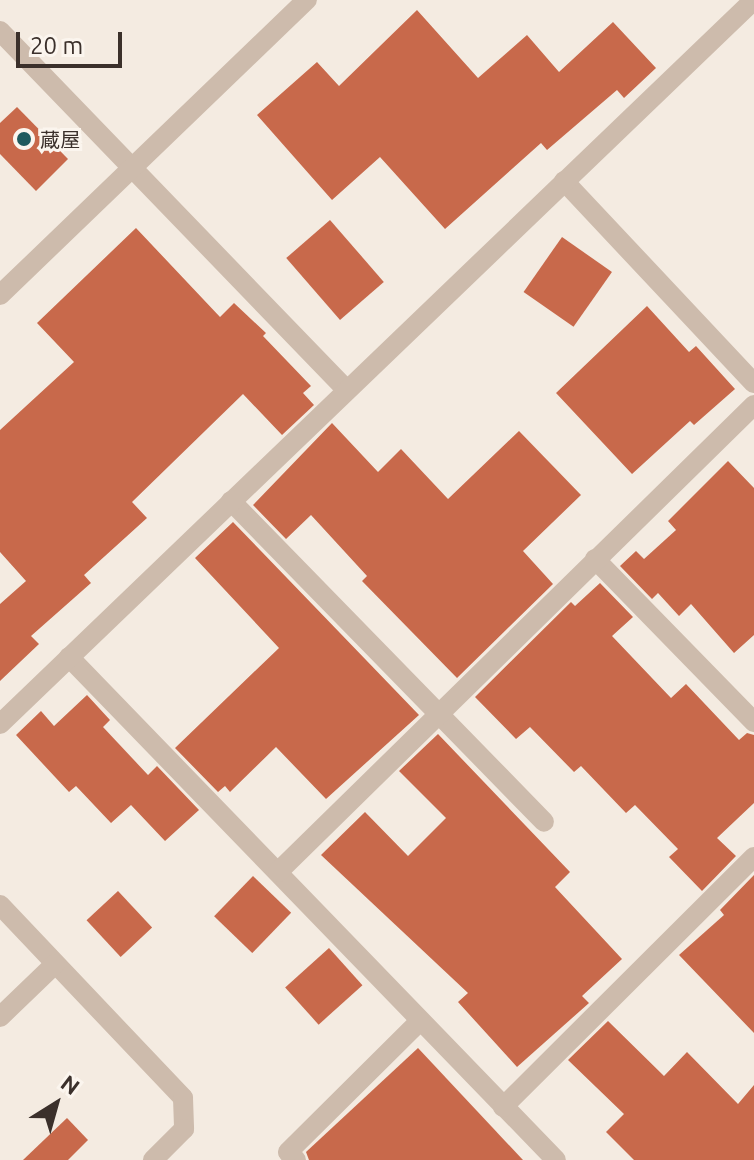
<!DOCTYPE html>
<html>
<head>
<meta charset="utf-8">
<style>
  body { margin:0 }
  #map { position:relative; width:754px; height:1160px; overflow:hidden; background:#f4ebe1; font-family:Ubuntu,"Noto Sans JP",sans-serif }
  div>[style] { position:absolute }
  .building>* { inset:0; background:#c8694b; transform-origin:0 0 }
  .minor>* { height:20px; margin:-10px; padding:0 10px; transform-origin:10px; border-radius:10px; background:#cdbbac }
  .dots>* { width:22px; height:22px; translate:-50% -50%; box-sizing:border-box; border:4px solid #fbf5ee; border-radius:50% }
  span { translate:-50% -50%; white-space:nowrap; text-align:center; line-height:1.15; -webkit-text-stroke:6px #fbf5ee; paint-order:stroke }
  .poi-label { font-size:20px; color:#3b302b }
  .left { translate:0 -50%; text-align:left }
  .north { position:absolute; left:16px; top:1064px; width:80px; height:80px; -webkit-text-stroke:6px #fbf5ee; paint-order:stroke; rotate:37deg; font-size:22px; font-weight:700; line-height:32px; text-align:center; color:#3b302b }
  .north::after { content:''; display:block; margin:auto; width:28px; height:36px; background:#3b302b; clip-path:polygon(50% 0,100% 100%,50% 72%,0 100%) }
  .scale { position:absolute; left:16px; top:32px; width:106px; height:36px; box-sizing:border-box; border:4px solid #3b302b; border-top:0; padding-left:10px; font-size:24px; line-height:28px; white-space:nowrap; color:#3b302b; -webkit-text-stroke:6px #fbf5ee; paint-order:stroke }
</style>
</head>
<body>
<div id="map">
  <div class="building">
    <i style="clip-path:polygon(417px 10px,478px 78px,527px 35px,559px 72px,613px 22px,656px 68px,624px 98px,617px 90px,547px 150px,541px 143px,445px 229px,380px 157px,332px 200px,257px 115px,317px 62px,339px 86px)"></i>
    <i style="clip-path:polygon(17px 107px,68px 159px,36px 191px,0 154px,0 123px)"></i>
    <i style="left:330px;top:220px;width:82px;height:58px;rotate:49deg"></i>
    <i style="clip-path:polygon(136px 228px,220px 317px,234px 303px,266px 333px,263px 336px,311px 386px,303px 393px,314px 405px,282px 435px,243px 394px,132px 502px,147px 518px,84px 575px,91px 583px,31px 636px,39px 644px,0 681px,0 604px,26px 581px,0 552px,0 430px,74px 362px,37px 323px)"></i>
    <i style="left:562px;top:237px;width:61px;height:67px;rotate:35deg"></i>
    <i style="clip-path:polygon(647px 306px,689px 352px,696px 346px,735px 389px,694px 425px,690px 421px,632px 474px,556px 393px)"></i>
    <i style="clip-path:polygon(332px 423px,378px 472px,401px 449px,448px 499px,519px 431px,581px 495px,523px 551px,553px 584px,457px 678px,362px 581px,367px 576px,311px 515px,286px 539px,253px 505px)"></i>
    <i style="clip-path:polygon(728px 461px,754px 488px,754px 635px,734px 653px,691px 604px,679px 616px,658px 593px,652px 599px,620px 566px,636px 551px,644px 559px,676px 530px,668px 521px)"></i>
    <i style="clip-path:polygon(233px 522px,419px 715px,326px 799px,276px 747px,230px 792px,225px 786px,218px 792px,175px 748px,279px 648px,195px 558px)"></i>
    <i style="clip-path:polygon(600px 583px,633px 617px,612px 636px,671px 698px,686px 684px,739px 740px,747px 733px,754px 735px,754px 803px,717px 838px,736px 856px,702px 891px,669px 857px,678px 849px,635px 805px,626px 813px,581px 766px,574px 772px,530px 727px,516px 739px,475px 697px,571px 602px,575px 606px)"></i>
    <i style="clip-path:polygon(87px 695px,110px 720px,103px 727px,148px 775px,157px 766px,199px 810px,165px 841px,131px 805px,111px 823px,76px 786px,69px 792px,16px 735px,41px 711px,54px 726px)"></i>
    <i style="clip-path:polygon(438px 734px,570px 872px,555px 887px,622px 959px,582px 996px,589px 1003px,517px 1067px,458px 1002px,468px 993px,321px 855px,365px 812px,408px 856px,446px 818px,399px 771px)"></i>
    <i style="clip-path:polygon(754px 875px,754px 1033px,679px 955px,724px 915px,720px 910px)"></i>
    <i style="left:253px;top:876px;width:53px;height:56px;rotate:44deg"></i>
    <i style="left:118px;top:891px;width:50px;height:43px;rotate:47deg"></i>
    <i style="left:329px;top:948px;width:50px;height:59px;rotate:48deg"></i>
    <i style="clip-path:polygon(608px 1021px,664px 1076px,687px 1052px,738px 1104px,754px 1085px,754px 1160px,634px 1160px,606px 1132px,624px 1114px,568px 1060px)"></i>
    <i style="clip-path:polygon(418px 1048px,523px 1160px,309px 1160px,306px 1152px)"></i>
    <i style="clip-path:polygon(67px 1118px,88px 1140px,68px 1160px,23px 1160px)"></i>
  </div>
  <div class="minor">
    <i style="left:0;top:31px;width:496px;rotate:46deg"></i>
    <i style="left:564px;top:181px;width:277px;rotate:46.8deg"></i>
    <i style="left:0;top:295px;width:426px;rotate:-43.9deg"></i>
    <i style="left:231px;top:501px;width:448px;rotate:45.7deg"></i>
    <i style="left:595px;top:559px;width:228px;rotate:45.7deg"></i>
    <i style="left:69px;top:657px;width:700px;rotate:45.93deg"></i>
    <i style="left:0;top:724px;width:1045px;rotate:-43.84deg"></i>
    <i style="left:278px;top:872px;width:667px;rotate:-44.45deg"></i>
    <i style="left:0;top:905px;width:266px;rotate:46.5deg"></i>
    <i style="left:183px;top:1098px;width:31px;rotate:88deg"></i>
    <i style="left:184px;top:1129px;width:44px;rotate:135deg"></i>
    <i style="left:0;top:1017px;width:76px;rotate:-43.9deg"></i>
    <i style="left:503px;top:1107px;width:354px;rotate:-44.9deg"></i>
    <i style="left:296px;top:1160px;width:11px;rotate:-135deg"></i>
    <i style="left:288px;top:1152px;width:185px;rotate:-44.8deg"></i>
  </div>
  <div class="dots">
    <i style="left:24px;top:139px;background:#1f5a5e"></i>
  </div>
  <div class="poi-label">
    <span class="left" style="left:40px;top:139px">蔵屋</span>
  </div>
  <div class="north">N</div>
  <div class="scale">20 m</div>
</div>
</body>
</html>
